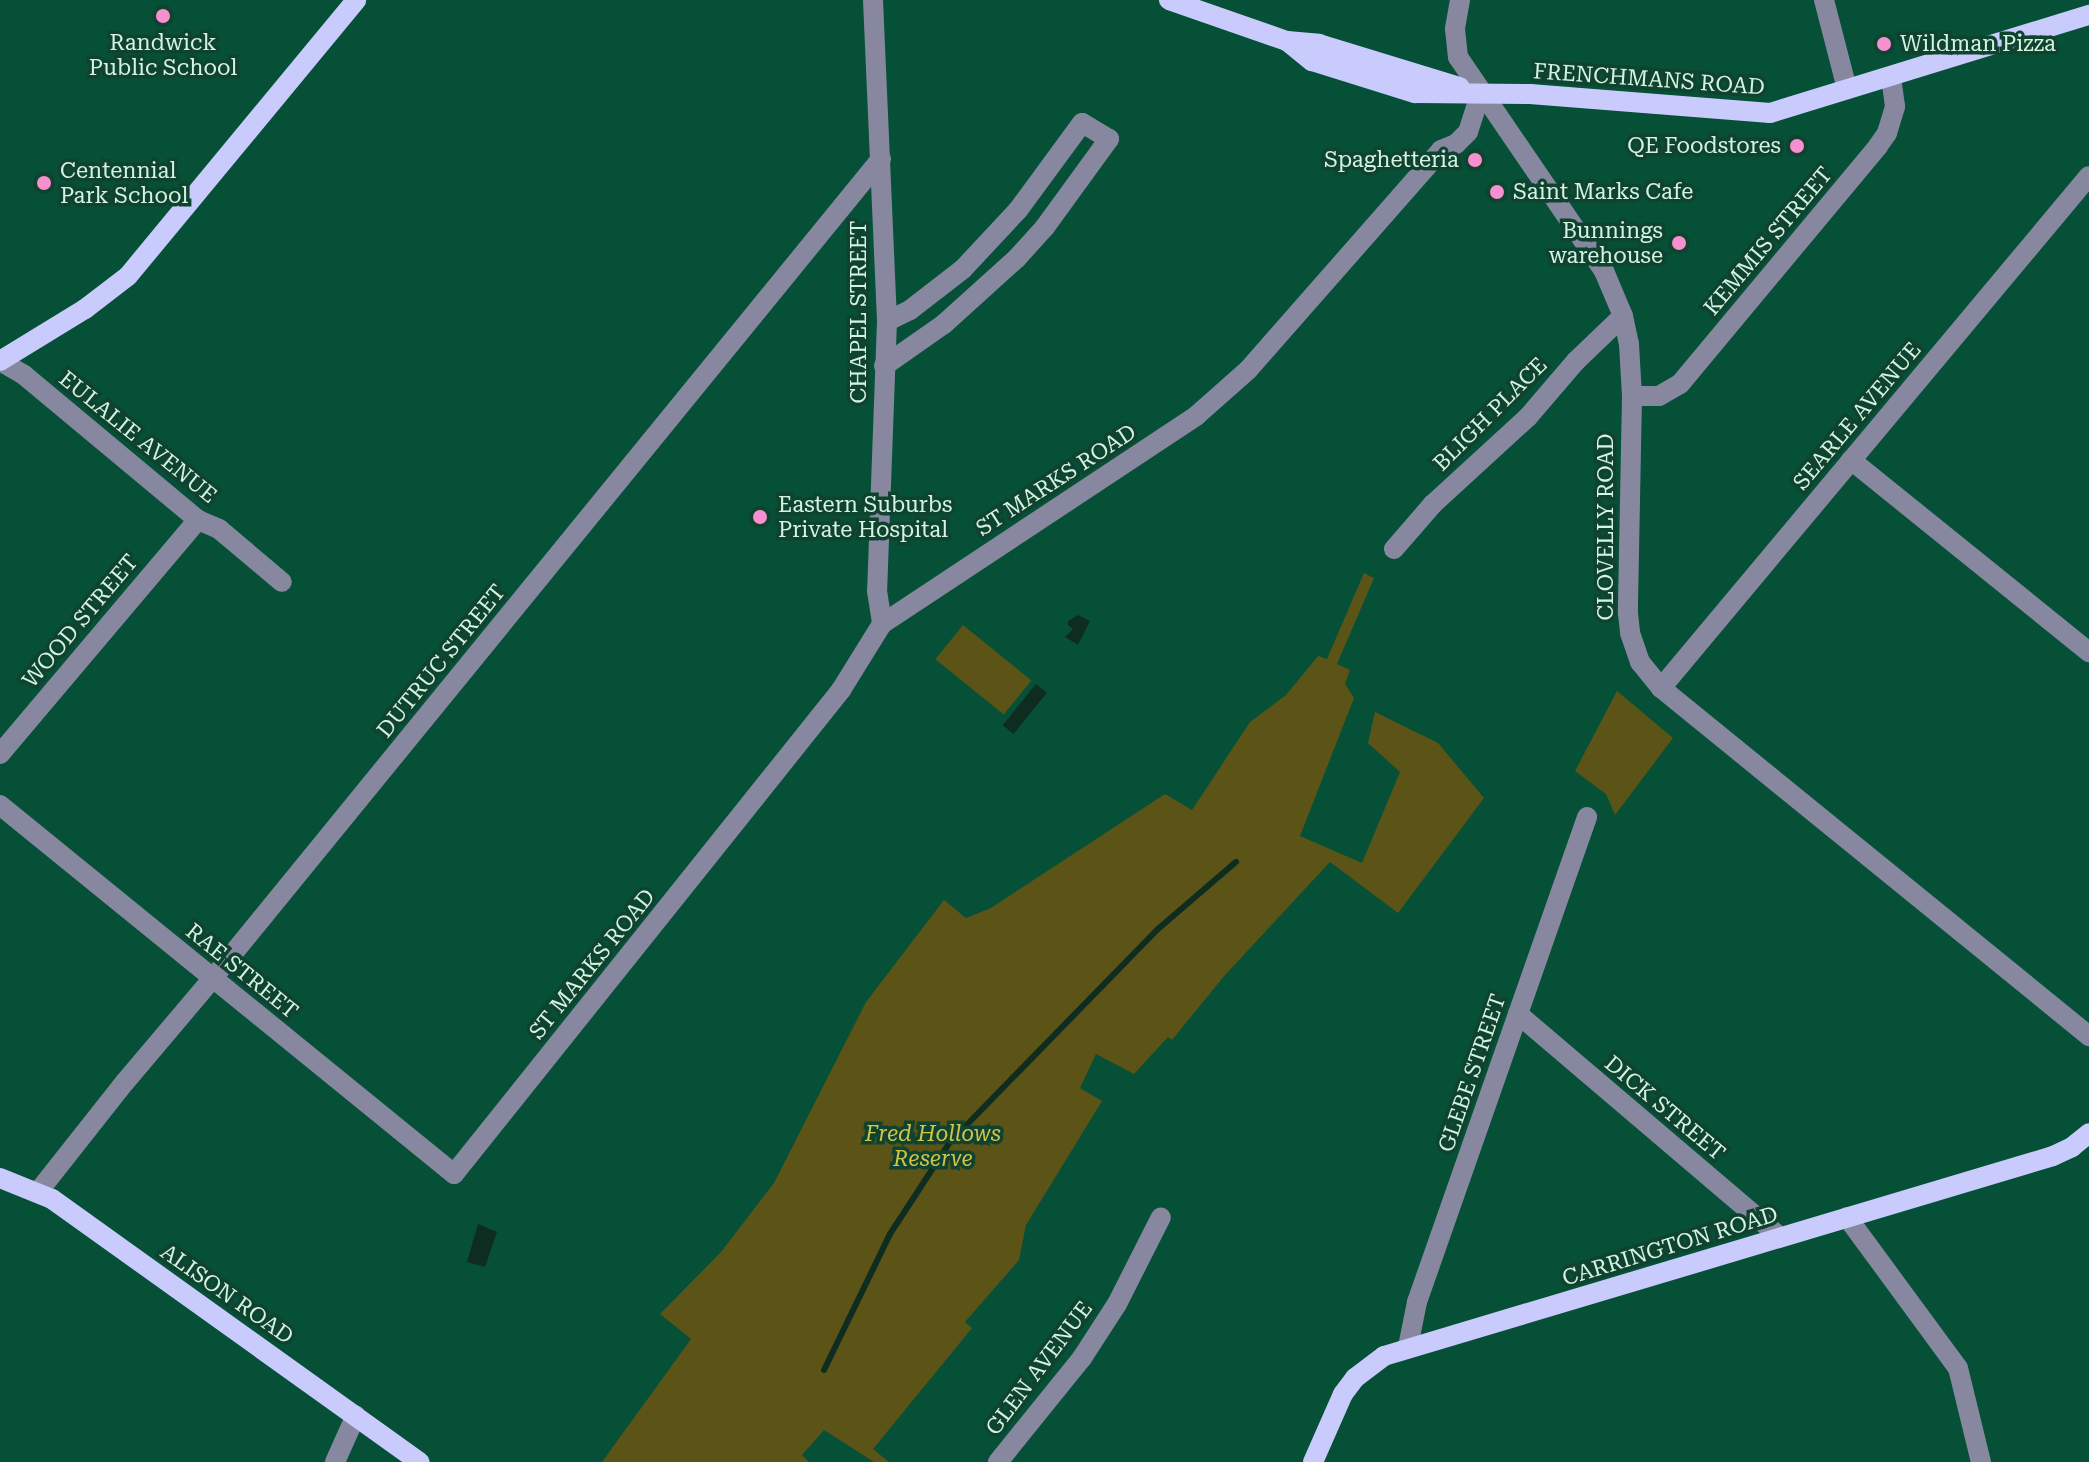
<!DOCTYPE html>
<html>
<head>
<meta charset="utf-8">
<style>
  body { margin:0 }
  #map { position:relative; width:2089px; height:1462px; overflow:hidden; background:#055037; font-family:"Roboto Serif",serif }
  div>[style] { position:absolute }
  .green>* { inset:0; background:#5b5416; transform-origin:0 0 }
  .water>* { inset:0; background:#0e2d20; transform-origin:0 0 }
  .stream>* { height:6px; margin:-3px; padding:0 3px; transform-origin:3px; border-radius:3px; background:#0e2d20 }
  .minor>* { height:20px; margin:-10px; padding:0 10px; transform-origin:10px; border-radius:10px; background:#8788a0 }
  .major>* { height:20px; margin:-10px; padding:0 10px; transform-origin:10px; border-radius:10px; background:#c9cbfd }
  .dots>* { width:22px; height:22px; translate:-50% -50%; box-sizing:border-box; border:4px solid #10432f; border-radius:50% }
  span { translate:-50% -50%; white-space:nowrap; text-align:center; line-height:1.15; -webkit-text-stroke:7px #10432f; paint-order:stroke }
  .poi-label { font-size:22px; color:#d3f3e3 }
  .left { translate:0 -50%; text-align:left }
  .right { translate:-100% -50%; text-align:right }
  .street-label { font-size:22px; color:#d3f3e3 }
  .park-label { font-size:22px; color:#d1c34a; font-style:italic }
</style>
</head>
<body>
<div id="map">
  <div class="green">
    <i style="clip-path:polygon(1364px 573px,1374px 578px,1337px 664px,1350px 670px,1345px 684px,1354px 698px,1300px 836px,1362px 863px,1400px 772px,1368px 743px,1375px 712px,1438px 743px,1484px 798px,1398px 913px,1330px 862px,1225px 975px,1172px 1040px,1168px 1037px,1134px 1074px,1096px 1054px,1080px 1088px,1102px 1101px,1026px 1225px,1019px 1260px,965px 1322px,972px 1328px,873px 1449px,889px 1462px,874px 1462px,824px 1430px,802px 1455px,809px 1462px,602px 1462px,691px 1339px,660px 1314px,721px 1252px,774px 1183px,866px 1002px,944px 900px,966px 918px,991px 908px,1165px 794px,1192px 810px,1250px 722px,1286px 695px,1318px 656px,1327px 659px)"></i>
    <i style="left:963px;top:625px;width:88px;height:44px;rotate:39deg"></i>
    <i style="clip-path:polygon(1617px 691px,1673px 738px,1615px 815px,1606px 794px,1575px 771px)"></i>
  </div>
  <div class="water">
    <i style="clip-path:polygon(1078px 615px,1090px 621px,1078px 645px,1065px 637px,1073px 629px,1068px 625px,1068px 621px)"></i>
    <i style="left:1036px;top:684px;width:14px;height:53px;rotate:39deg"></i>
    <i style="clip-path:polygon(478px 1224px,497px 1232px,485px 1267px,467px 1262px)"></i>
  </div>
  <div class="stream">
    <i style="left:824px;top:1370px;width:151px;rotate:-64.1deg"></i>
    <i style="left:890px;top:1234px;width:110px;rotate:-56.9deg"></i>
    <i style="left:950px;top:1142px;width:298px;rotate:-45.7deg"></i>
    <i style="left:1158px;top:929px;width:103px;rotate:-40.7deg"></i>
  </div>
  <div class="minor">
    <i style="left:873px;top:0;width:321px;rotate:87.5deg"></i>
    <i style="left:887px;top:321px;width:270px;rotate:92.1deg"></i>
    <i style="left:877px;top:591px;width:33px;rotate:81deg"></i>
    <i style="left:1460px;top:0;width:29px;rotate:100deg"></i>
    <i style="left:1455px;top:29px;width:28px;rotate:84deg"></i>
    <i style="left:1458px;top:57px;width:259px;rotate:55.7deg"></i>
    <i style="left:1604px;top:271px;width:49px;rotate:67.1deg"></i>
    <i style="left:1623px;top:316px;width:29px;rotate:78deg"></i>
    <i style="left:1629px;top:344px;width:52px;rotate:86.7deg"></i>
    <i style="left:1632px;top:396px;width:217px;rotate:91.1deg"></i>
    <i style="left:1628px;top:613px;width:20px;rotate:84deg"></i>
    <i style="left:1630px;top:633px;width:31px;rotate:71deg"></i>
    <i style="left:1640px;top:662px;width:33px;rotate:51deg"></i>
    <i style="left:1661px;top:688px;width:552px;rotate:39.11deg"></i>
    <i style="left:1824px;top:0;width:92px;rotate:75.5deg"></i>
    <i style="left:0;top:361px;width:28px;rotate:30deg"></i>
    <i style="left:24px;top:375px;width:226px;rotate:39.8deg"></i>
    <i style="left:198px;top:520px;width:23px;rotate:23deg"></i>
    <i style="left:219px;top:529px;width:82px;rotate:40.1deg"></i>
    <i style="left:884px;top:366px;width:73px;rotate:-35deg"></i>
    <i style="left:944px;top:324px;width:98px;rotate:-42.1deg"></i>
    <i style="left:1017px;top:258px;width:42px;rotate:-47.9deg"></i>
    <i style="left:1045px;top:227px;width:109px;rotate:-54deg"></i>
    <i style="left:1109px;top:139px;width:31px;rotate:-149deg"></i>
    <i style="left:1082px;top:123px;width:108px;rotate:126.3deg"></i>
    <i style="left:1018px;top:210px;width:81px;rotate:133deg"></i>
    <i style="left:963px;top:269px;width:67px;rotate:142.3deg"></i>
    <i style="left:910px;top:310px;width:25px;rotate:154deg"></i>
    <i style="left:1632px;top:396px;width:27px"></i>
    <i style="left:1659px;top:396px;width:24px;rotate:-30deg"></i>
    <i style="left:1680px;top:384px;width:310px;rotate:-50.2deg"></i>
    <i style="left:1878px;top:146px;width:16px;rotate:-55deg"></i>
    <i style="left:1887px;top:133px;width:28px;rotate:-73deg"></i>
    <i style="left:1895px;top:106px;width:30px;rotate:-98deg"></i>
    <i style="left:1851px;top:460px;width:306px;rotate:38.9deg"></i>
    <i style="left:1394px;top:549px;width:60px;rotate:-49.1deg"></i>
    <i style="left:1433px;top:504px;width:129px;rotate:-42.5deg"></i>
    <i style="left:1528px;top:417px;width:74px;rotate:-49.4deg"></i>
    <i style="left:1576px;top:361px;width:65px;rotate:-43.8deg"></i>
    <i style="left:1661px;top:688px;width:667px;rotate:-50.11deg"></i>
    <i style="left:0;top:754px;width:307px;rotate:-49.8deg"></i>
    <i style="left:0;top:805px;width:585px;rotate:39.1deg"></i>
    <i style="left:454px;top:1174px;width:620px;rotate:-51.35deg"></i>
    <i style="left:841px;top:690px;width:78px;rotate:-58.2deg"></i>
    <i style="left:882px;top:624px;width:377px;rotate:-33.5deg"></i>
    <i style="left:1196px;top:416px;width:69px;rotate:-41.5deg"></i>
    <i style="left:1248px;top:370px;width:293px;rotate:-48.7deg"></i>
    <i style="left:1441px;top:150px;width:16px;rotate:-22deg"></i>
    <i style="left:1456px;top:144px;width:17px;rotate:-45deg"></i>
    <i style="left:1468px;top:132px;width:40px;rotate:-72deg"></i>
    <i style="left:1518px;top:1014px;width:345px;rotate:40.4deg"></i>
    <i style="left:38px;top:1192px;width:140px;rotate:-51.7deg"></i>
    <i style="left:125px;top:1082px;width:136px;rotate:-49.8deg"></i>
    <i style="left:213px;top:978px;width:1057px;rotate:-50.8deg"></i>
    <i style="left:1847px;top:1217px;width:187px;rotate:53.7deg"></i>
    <i style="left:1958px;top:1368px;width:97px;rotate:76.3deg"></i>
    <i style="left:1408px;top:1347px;width:46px;rotate:-78.7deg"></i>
    <i style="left:1417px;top:1302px;width:514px;rotate:-70.68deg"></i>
    <i style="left:335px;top:1462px;width:51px;rotate:-65.9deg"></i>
    <i style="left:998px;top:1462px;width:134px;rotate:-51.1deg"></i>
    <i style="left:1082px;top:1358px;width:64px;rotate:-57.1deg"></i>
    <i style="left:1117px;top:1304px;width:97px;rotate:-63.2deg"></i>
  </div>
  <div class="major">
    <i style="left:1169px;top:0;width:125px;rotate:19.2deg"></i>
    <i style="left:1287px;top:41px;width:32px;rotate:5deg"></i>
    <i style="left:1319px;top:44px;width:147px;rotate:17deg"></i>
    <i style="left:1287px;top:41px;width:32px;rotate:39deg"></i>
    <i style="left:1312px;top:61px;width:108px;rotate:17.3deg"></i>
    <i style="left:1415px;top:93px;width:115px;rotate:0.5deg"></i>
    <i style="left:1530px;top:94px;width:241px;rotate:4.5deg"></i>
    <i style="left:1770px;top:113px;width:334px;rotate:-17.1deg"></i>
    <i style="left:0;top:361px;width:100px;rotate:-31.5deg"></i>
    <i style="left:85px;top:309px;width:54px;rotate:-37.5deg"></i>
    <i style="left:128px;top:276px;width:358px;rotate:-50.4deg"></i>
    <i style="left:0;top:1178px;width:56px;rotate:22deg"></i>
    <i style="left:52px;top:1199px;width:452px;rotate:35.6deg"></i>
    <i style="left:1313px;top:1462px;width:74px;rotate:-66.2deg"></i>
    <i style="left:1343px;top:1394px;width:20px;rotate:-53deg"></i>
    <i style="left:1355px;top:1378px;width:36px;rotate:-37deg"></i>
    <i style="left:1384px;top:1356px;width:698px;rotate:-16.64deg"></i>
    <i style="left:2053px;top:1156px;width:21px;rotate:-25deg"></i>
    <i style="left:2072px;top:1147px;width:22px;rotate:-39deg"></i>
  </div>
  <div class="dots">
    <i style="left:163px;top:16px;background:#f690d0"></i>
    <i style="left:1884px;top:44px;background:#f690d0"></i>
    <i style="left:1797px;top:146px;background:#f690d0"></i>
    <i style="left:1475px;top:160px;background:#f690d0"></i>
    <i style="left:44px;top:183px;background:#f690d0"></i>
    <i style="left:1497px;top:192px;background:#f690d0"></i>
    <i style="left:1679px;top:243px;background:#f690d0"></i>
    <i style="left:760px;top:517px;background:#f690d0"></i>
  </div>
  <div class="poi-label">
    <span style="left:163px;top:55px">Randwick<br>Public School</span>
    <span class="left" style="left:1900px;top:44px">Wildman Pizza</span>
    <span class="right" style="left:1781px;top:146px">QE Foodstores</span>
    <span class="right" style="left:1459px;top:160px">Spaghetteria</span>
    <span class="left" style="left:60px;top:183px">Centennial<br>Park School</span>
    <span class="left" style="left:1513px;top:192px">Saint Marks Cafe</span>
    <span class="right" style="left:1663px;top:243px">Bunnings<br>warehouse</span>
    <span class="left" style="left:778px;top:517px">Eastern Suburbs<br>Private Hospital</span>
  </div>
  <div class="street-label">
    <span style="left:1649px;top:79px;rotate:4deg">FRENCHMANS ROAD</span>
    <span style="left:1768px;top:241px;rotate:-50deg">KEMMIS STREET</span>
    <span style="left:859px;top:312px;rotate:-90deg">CHAPEL STREET</span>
    <span style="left:1490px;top:414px;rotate:-45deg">BLIGH PLACE</span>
    <span style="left:1857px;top:416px;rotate:-50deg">SEARLE AVENUE</span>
    <span style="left:138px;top:437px;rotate:39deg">EULALIE AVENUE</span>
    <span style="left:1056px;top:480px;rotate:-33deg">ST MARKS ROAD</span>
    <span style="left:1606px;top:527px;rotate:-90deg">CLOVELLY ROAD</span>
    <span style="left:80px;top:621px;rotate:-50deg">WOOD STREET</span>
    <span style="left:441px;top:661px;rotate:-51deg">DUTRUC STREET</span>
    <span style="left:592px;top:964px;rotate:-51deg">ST MARKS ROAD</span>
    <span style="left:242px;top:971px;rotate:39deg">RAE STREET</span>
    <span style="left:1472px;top:1073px;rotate:-71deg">GLEBE STREET</span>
    <span style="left:1665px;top:1108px;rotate:40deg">DICK STREET</span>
    <span style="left:1670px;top:1246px;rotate:-17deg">CARRINGTON ROAD</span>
    <span style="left:227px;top:1294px;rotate:35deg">ALISON ROAD</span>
    <span style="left:1039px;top:1368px;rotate:-53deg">GLEN AVENUE</span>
  </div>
  <div class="park-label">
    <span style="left:933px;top:1146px">Fred Hollows<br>Reserve</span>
  </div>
</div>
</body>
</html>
